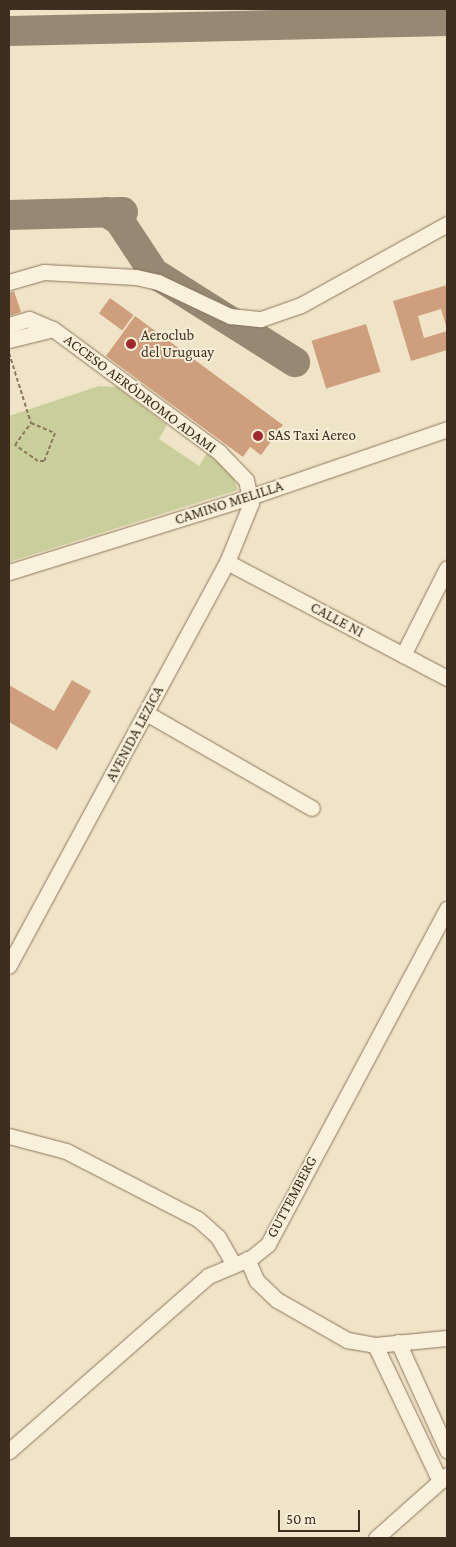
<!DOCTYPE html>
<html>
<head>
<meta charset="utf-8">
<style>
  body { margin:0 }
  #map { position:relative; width:456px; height:1547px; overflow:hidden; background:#f0e4c8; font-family:"Crimson Pro",serif }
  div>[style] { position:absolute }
  .green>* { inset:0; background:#c9cf9b }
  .taxiway>* { height:30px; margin:-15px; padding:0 15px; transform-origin:15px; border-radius:15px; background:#968974 }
  .building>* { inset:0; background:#cf9f7d; transform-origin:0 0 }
  .path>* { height:2px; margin-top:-1px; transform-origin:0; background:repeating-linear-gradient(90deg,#8d765c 0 4px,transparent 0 6.5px) }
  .roads { filter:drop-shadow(0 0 1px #8d765c) drop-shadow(0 0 1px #8d765c) }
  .minor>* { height:15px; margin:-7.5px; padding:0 7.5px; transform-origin:7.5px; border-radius:7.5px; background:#faf1dc }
  .dots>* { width:14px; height:14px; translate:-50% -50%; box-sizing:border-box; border:2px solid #f7eed8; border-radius:50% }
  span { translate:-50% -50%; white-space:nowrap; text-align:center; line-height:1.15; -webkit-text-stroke:4px #f7eed8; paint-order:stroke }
  .poi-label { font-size:15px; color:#3d2e20 }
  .left { translate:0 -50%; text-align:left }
  .street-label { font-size:15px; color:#3d2e20 }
  .frame { position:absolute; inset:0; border:10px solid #3d2e20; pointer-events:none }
  .scale { position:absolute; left:278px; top:1510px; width:82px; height:22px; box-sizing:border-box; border:2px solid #3d2e20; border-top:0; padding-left:6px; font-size:15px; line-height:18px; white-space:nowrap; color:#3d2e20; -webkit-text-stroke:4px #f7eed8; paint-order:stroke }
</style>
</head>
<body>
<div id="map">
  <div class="green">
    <i style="clip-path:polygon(99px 386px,117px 387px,167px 425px,159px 439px,199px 466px,207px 453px,232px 474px,238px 490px,9px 562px,9px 416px)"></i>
  </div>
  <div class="taxiway">
    <i style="left:9px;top:31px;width:438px;rotate:-1.3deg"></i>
    <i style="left:106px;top:212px;width:15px;rotate:32deg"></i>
    <i style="left:119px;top:220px;width:64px;rotate:56.6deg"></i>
    <i style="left:154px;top:273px;width:167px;rotate:32.3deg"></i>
    <i style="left:9px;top:215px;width:114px;rotate:-1.5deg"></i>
  </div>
  <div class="building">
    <i style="clip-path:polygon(447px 285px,447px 329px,441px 309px,418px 316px,424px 338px,447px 331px,447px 350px,411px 361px,393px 301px)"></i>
    <i style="clip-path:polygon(14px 291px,21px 312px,9px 316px,9px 293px)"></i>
    <i style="left:110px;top:298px;width:29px;height:19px;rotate:36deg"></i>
    <i style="clip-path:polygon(135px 316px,283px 425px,261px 455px,250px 447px,243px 457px,106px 356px)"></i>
    <i style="left:366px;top:324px;width:50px;height:57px;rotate:73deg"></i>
    <i style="clip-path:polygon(72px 680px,91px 691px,57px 750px,9px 722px,9px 685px,54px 711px)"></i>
  </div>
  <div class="path">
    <i style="left:9px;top:353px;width:73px;rotate:72.6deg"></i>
    <i style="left:31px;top:423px;width:26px;rotate:23deg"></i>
    <i style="left:55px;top:433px;width:30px;rotate:111deg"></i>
    <i style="left:44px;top:461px;width:6px;rotate:180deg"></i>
    <i style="left:38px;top:461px;width:28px;rotate:-145deg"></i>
    <i style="left:15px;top:445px;width:27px;rotate:-54deg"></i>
  </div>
  <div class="roads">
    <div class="minor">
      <i style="left:9px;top:282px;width:36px;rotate:-16deg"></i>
      <i style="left:44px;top:272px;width:92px;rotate:3.1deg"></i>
      <i style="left:136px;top:277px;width:23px;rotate:13deg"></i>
      <i style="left:158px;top:282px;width:80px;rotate:25.3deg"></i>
      <i style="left:230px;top:316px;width:31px;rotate:6deg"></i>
      <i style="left:261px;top:319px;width:42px;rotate:-19.3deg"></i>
      <i style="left:301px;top:305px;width:167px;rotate:-29deg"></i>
      <i style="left:9px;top:325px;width:21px;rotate:-17deg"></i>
      <i style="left:29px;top:319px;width:26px;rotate:23deg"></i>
      <i style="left:9px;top:340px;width:45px;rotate:-14deg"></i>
      <i style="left:53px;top:329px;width:207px;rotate:36.5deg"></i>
      <i style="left:219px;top:452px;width:39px;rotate:46deg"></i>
      <i style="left:246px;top:480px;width:24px;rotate:78deg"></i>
      <i style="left:251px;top:503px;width:64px;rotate:112.1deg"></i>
      <i style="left:227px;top:562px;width:459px;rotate:118.4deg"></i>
      <i style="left:227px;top:562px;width:249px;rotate:27.8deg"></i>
      <i style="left:9px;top:572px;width:252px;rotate:-17.3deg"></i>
      <i style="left:250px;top:497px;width:208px;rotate:-19deg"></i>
      <i style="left:403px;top:655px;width:97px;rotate:-63.2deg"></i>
      <i style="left:146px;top:713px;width:191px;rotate:29.8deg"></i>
      <i style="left:9px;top:1136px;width:59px;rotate:14.7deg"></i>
      <i style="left:66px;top:1151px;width:148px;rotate:27.3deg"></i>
      <i style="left:198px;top:1219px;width:27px;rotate:42deg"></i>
      <i style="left:218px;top:1237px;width:30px;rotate:60deg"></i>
      <i style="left:247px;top:1259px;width:24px;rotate:66deg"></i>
      <i style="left:257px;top:1281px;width:28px;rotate:44deg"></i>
      <i style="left:277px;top:1300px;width:81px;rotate:29.7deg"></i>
      <i style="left:347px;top:1340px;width:28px;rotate:10deg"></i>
      <i style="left:375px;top:1345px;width:72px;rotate:-5.6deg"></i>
      <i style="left:398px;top:1342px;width:119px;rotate:65.6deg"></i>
      <i style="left:375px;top:1345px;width:151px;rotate:64.5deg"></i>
      <i style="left:9px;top:1451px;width:265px;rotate:-41.3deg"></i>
      <i style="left:208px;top:1276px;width:47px;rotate:-22.7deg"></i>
      <i style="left:251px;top:1258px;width:22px;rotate:-39deg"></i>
      <i style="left:268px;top:1244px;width:380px;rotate:-61.9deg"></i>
      <i style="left:376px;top:1538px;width:95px;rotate:-41.6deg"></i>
    </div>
  </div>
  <div class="dots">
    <i style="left:131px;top:344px;background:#9e2a2b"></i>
    <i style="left:258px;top:436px;background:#9e2a2b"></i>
  </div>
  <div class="poi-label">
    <span class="left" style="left:141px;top:344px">Aeroclub<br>del Uruguay</span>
    <span class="left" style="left:268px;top:436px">SAS Taxi Aereo</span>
  </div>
  <div class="street-label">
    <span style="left:140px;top:394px;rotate:37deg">ACCESO AERÓDROMO ADAMI</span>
    <span style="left:229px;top:503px;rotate:-18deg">CAMINO MELILLA</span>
    <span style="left:337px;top:620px;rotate:28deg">CALLE N1</span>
    <span style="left:135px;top:734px;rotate:-62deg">AVENIDA LEZICA</span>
    <span style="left:292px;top:1197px;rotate:-62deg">GUTTEMBERG</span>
  </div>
  <div class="frame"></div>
  <div class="scale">50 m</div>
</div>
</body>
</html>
